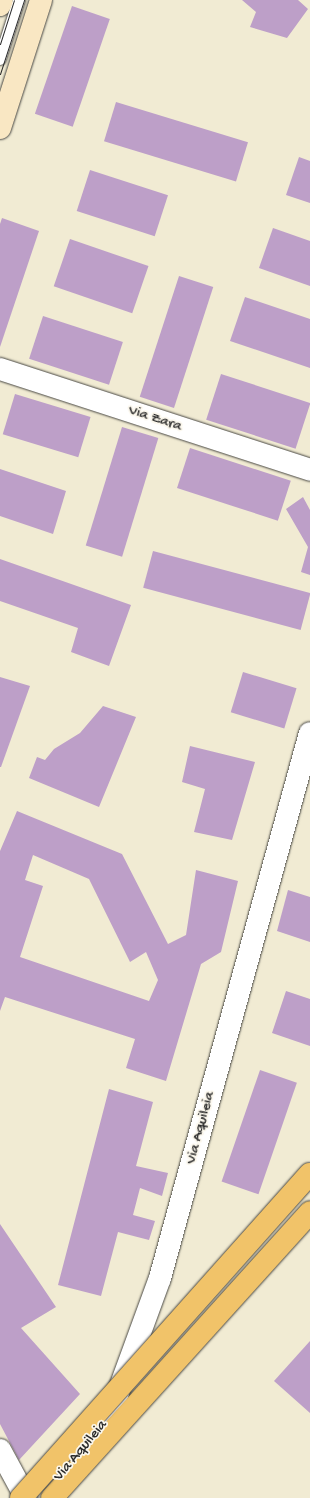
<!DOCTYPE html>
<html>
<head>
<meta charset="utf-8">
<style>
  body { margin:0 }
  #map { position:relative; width:310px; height:1498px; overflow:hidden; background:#f1ebd3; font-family:"Gochi Hand",sans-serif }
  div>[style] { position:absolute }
  .building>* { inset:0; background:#bd9fc8; transform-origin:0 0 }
  .roads { filter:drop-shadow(0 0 1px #494844) drop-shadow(0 0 1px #494844) }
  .service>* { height:12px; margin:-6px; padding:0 6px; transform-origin:6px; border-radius:6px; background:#fff }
  .minor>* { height:22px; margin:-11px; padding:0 11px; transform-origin:11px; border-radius:11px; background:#fff }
  .secondary>* { height:22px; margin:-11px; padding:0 11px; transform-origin:11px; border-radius:11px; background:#f9e7c3 }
  .trunk>* { height:22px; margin:-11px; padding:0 11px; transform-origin:11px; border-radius:11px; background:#f1c369 }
  .tram>* { height:1px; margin:-0.5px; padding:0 0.5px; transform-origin:0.5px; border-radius:0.5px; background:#2b2b2b }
  .bridges { filter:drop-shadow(0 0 1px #494844) drop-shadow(0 0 1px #494844) }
  .trunk-bridge>* { height:22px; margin:-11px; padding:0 11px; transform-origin:11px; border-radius:11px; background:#f1c369 }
  span { translate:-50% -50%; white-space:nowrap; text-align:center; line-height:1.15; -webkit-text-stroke:3.5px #fbf7ec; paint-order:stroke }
  .street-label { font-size:15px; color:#2b2b2b }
</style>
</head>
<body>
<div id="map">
  <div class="building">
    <i style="clip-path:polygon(242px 0,298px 0,308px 9px,287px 38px,250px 27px,256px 12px)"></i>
    <i style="left:72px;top:6px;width:40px;height:114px;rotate:19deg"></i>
    <i style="left:116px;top:102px;width:138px;height:41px;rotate:17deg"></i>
    <i style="clip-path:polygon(299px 157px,310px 161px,310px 203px,286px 195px)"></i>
    <i style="left:90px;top:170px;width:82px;height:43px;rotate:18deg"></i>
    <i style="clip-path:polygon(2px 218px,39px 231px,0 347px,0 224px)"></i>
    <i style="clip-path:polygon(273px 228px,310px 241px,310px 286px,259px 268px)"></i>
    <i style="left:70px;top:239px;width:83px;height:50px;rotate:19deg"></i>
    <i style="left:179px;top:276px;width:36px;height:127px;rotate:18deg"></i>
    <i style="clip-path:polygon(245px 297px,310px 319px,310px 368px,230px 341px)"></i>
    <i style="left:43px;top:316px;width:84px;height:45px;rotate:18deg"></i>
    <i style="left:221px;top:374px;width:94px;height:48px;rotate:18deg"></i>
    <i style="left:15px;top:394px;width:79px;height:42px;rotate:17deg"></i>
    <i style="left:122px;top:427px;width:38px;height:124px;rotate:17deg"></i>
    <i style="left:190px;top:448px;width:106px;height:42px;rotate:18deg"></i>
    <i style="clip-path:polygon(0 469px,66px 491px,53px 534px,0 516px)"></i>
    <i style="clip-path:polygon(303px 497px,310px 510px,310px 575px,301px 572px,308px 547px,286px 509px)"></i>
    <i style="left:153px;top:551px;width:163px;height:38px;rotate:15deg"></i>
    <i style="clip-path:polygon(0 559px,131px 605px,109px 666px,71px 652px,78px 628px,0 601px)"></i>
    <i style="left:243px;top:672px;width:56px;height:42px;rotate:17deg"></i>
    <i style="clip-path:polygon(0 677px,30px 686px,1px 767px,0 767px)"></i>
    <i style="clip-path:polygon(103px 706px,136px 717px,99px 807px,29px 778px,37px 757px,45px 760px,54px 749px,80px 733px)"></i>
    <i style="clip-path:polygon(190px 746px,255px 762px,232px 840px,194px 832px,205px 789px,182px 782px)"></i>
    <i style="clip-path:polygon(evenodd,17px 811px,122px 854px,168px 944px,186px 935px,196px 870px,238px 881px,221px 952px,201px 964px,166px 1081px,126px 1068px,135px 1039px,5px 997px,0 1011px,0 851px,17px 811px,33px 855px,89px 879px,130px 962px,146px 952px,158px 980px,149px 1001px,20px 957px,43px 886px,25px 880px,33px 855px)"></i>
    <i style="clip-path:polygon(288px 890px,310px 897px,310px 942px,277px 931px)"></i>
    <i style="clip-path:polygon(286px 991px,310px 999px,310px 1046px,272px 1033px)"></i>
    <i style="left:260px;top:1070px;width:39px;height:118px;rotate:19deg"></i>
    <i style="clip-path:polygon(109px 1089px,153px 1102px,136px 1166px,168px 1173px,162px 1196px,140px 1188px,133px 1215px,155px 1221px,149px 1240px,118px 1232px,101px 1296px,58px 1285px)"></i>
    <i style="clip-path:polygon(0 1224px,56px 1307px,21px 1328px,80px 1394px,19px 1460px,0 1424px)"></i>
    <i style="clip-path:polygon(310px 1341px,310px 1413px,274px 1381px)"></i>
  </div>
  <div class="roads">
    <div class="service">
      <i style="left:0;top:59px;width:62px;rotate:-72.1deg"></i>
    </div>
    <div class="minor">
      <i style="left:0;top:369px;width:326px;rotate:18deg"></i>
      <i style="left:91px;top:1442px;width:28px;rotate:-52deg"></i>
      <i style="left:108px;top:1420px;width:151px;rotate:-69.9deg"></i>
      <i style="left:160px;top:1278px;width:565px;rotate:-74.61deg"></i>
      <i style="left:0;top:1450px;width:55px;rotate:61.6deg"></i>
    </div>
    <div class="secondary">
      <i style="left:0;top:5px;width:5px;rotate:-68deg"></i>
      <i style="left:0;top:128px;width:134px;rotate:-72.2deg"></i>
    </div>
    <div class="trunk">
      <i style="left:52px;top:1498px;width:385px;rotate:-47.9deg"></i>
    </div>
  </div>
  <div class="tram">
    <i style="left:0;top:44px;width:46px;rotate:-72.3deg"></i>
    <i style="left:0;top:74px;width:78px;rotate:-72deg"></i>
  </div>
  <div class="bridges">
    <div class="trunk-bridge">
      <i style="left:21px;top:1498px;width:434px;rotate:-48.3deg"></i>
    </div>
  </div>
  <div class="street-label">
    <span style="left:155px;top:419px;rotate:18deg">Via Zara</span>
    <span style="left:201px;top:1128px;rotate:-75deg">Via Aquileia</span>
    <span style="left:81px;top:1451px;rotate:-50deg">Via Aquileia</span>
  </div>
</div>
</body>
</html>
